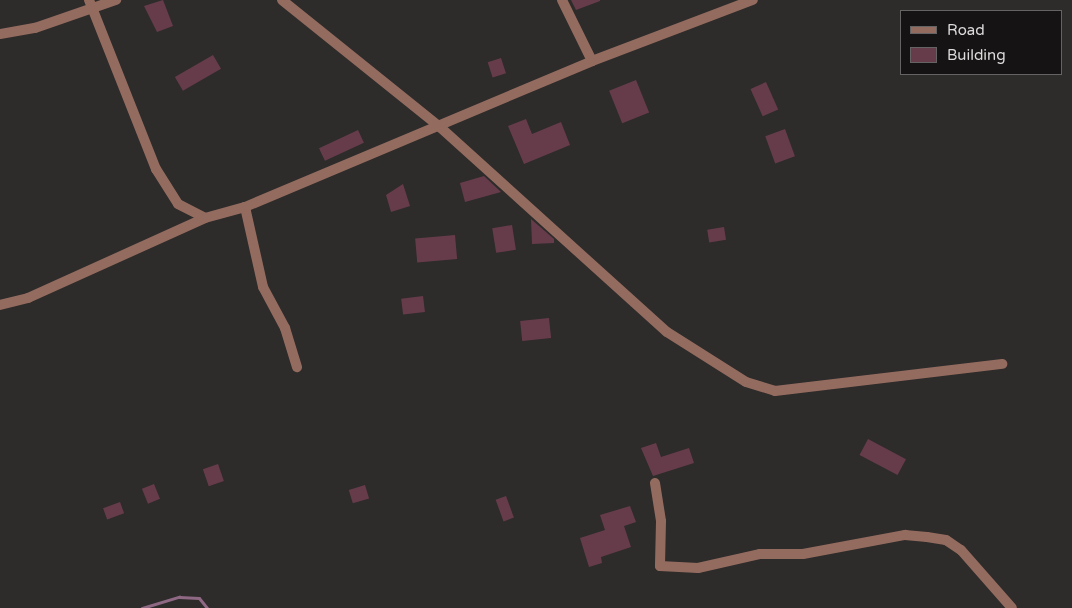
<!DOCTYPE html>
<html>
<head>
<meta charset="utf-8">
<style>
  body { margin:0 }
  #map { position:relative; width:1072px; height:608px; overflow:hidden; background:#2e2b2b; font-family:"Varela Round",sans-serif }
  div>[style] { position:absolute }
  .stream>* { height:3px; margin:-1.5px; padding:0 1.5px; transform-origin:1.5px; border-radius:1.5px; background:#8f6984 }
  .building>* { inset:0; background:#663c4b; transform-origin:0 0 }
  .minor>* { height:10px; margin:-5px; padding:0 5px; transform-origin:5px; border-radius:5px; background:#946c5f }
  span { translate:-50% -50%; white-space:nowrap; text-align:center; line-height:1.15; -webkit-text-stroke:4px #151313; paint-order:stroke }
  .legend { position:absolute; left:900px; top:10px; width:162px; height:65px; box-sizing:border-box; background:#151313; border:1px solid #656363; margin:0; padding:6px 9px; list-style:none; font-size:15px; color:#dcdada }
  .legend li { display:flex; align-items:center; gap:10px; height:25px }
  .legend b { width:25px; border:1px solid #656363 }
</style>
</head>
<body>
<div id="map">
  <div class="stream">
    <i style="left:142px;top:608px;width:39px;rotate:-17deg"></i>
    <i style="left:179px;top:597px;width:20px;rotate:3deg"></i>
    <i style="left:199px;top:598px;width:13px;rotate:51deg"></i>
  </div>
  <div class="building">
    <i style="clip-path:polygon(163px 0,173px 26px,157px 32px,144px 6px)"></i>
    <i style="clip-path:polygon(571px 0,600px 0,600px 1px,576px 10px)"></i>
    <i style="left:213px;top:55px;width:16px;height:44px;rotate:60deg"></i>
    <i style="left:501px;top:58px;width:16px;height:14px;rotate:72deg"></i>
    <i style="left:636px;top:80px;width:35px;height:29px;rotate:68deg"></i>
    <i style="left:766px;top:82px;width:30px;height:17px;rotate:66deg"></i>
    <i style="clip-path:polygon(526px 119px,532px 134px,561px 122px,570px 145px,524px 164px,508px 126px)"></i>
    <i style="left:785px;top:129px;width:29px;height:21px;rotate:70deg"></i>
    <i style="left:358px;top:130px;width:14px;height:43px;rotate:65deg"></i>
    <i style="clip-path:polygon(484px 176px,501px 192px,465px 202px,460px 183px)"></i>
    <i style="clip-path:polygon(403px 184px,410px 206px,391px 212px,386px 195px)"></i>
    <i style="clip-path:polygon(531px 219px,554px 239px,554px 243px,532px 244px)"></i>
    <i style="left:512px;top:225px;width:25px;height:20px;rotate:81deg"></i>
    <i style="left:724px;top:227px;width:13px;height:17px;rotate:81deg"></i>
    <i style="left:455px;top:235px;width:24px;height:40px;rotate:85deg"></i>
    <i style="left:423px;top:296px;width:16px;height:22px;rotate:83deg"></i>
    <i style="left:549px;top:318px;width:20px;height:29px;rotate:84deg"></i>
    <i style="left:868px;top:439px;width:43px;height:18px;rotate:28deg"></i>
    <i style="clip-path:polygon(656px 443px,661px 457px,689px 448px,694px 463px,653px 476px,641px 448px)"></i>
    <i style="left:218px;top:464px;width:18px;height:16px;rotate:71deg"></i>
    <i style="left:154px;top:484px;width:16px;height:13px;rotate:68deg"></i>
    <i style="left:365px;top:485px;width:14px;height:17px;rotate:73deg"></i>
    <i style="left:506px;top:496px;width:23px;height:11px;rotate:70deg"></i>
    <i style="left:120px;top:502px;width:12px;height:18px;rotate:70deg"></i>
    <i style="clip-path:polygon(630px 506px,636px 522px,624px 526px,631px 547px,601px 557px,602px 563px,589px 567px,580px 538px,605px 530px,600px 515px)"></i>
  </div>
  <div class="minor">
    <i style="left:89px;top:0;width:182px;rotate:68.4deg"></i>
    <i style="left:156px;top:169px;width:41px;rotate:57.8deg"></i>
    <i style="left:178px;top:204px;width:30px;rotate:27deg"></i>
    <i style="left:282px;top:0;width:204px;rotate:38.8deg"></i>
    <i style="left:441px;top:128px;width:304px;rotate:42.1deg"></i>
    <i style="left:667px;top:332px;width:93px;rotate:32.3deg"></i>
    <i style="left:746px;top:382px;width:30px;rotate:17deg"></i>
    <i style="left:775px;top:391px;width:229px;rotate:-6.8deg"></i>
    <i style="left:562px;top:0;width:68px;rotate:63.8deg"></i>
    <i style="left:0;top:34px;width:36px;rotate:-10deg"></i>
    <i style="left:35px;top:28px;width:86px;rotate:-19.1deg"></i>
    <i style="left:245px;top:207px;width:82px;rotate:77.3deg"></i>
    <i style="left:263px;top:287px;width:47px;rotate:61.8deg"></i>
    <i style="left:285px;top:328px;width:41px;rotate:72.9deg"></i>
    <i style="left:0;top:305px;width:29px;rotate:-14deg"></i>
    <i style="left:28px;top:298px;width:194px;rotate:-24.3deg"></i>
    <i style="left:205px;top:218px;width:41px;rotate:-15.4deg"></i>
    <i style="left:245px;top:207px;width:376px;rotate:-22.8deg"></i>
    <i style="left:592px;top:61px;width:172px;rotate:-20.8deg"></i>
    <i style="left:655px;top:483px;width:38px;rotate:81deg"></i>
    <i style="left:661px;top:521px;width:45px;rotate:91.3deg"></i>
    <i style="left:660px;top:566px;width:38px;rotate:3deg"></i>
    <i style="left:698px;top:568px;width:64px;rotate:-12.7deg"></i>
    <i style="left:760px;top:554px;width:43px"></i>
    <i style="left:803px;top:554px;width:104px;rotate:-10.6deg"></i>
    <i style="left:905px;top:535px;width:22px;rotate:5deg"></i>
    <i style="left:927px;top:537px;width:19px;rotate:9deg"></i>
    <i style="left:946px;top:540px;width:18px;rotate:34deg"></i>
    <i style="left:961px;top:550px;width:77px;rotate:48.7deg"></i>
  </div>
  <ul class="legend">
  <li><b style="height:6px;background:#946c5f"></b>Road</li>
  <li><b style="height:14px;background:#663c4b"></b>Building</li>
  </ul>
</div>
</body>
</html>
